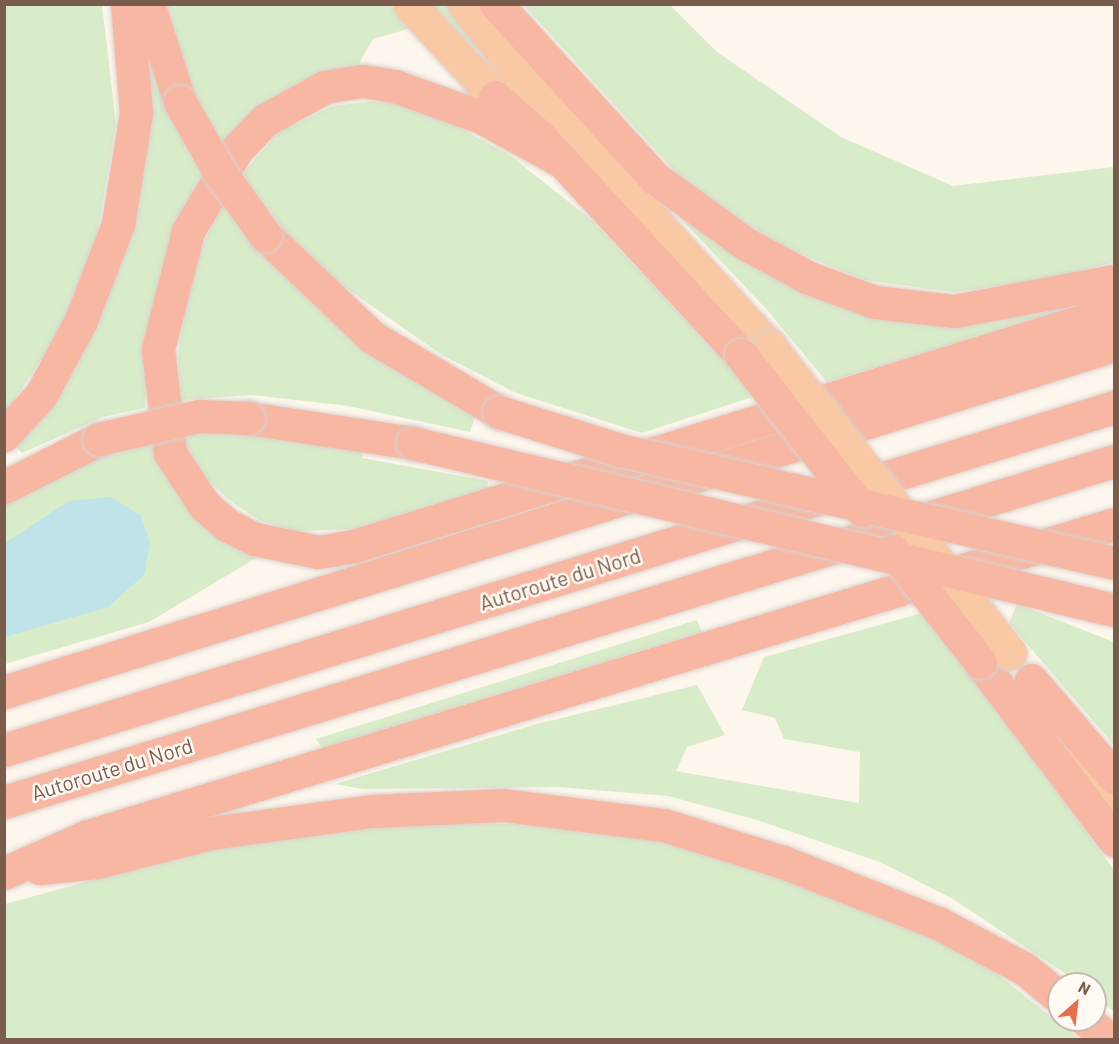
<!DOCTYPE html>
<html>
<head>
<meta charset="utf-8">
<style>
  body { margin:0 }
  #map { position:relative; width:1119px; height:1044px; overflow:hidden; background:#fdf6ec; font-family:Barlow,sans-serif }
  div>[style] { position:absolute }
  .green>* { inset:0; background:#d8ecc9 }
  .water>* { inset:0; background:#bfe3e8 }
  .roads { filter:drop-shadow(0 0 2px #dad1cd) drop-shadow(0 0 2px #dad1cd) }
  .trunk>* { height:33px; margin:-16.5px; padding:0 16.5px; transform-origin:16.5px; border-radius:16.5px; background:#f9c8a4 }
  .motorway>* { height:33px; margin:-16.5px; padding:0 16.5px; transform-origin:16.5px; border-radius:16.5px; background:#f7b7a3 }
  .bridges { filter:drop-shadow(0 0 2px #dad1cd) drop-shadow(0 0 2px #dad1cd) }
  .trunk-bridge>* { height:33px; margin:-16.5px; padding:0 16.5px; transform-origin:16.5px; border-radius:16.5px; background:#f9c8a4 }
  .motorway-bridge>* { height:33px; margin:-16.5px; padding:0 16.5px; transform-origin:16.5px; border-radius:16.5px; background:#f7b7a3 }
  span { translate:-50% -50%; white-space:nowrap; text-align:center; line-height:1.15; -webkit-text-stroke:5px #fffaf3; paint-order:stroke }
  .street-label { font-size:21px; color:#7a5c4d }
  .frame { position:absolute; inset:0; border:6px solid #7a5c4d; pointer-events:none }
  .north { position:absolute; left:1047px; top:972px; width:60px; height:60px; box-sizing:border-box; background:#fffaf3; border:2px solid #cabbb1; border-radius:50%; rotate:28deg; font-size:16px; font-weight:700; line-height:24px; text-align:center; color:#7a5c4d }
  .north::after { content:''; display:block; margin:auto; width:21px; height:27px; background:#e76f51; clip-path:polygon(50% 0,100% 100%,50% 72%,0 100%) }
</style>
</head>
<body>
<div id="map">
  <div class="green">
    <i style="clip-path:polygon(5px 5px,102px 5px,116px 124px,94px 253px,62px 328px,5px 414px)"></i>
    <i style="clip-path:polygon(160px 5px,389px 5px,408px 29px,373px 39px,357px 67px,223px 146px,194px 98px)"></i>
    <i style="clip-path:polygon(430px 5px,450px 5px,483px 47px,469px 51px)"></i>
    <i style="clip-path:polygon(524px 5px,670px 5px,717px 52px,841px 137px,953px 186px,1114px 167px,1114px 262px,1050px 279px,953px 292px,864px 280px,784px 247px,691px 189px)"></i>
    <i style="clip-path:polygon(148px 53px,204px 175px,147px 338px,145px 408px,103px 417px,22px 453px,14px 445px,80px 345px)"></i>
    <i style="clip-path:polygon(384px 100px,448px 122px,508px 154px,593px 221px,756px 396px,642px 433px,516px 393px,442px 355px,310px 263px,244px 179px,245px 171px,280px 131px,333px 106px)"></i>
    <i style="clip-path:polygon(223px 203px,276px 269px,347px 333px,476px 414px,470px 432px,348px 406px,251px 395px,181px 400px,178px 357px,183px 311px,199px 252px)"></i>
    <i style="clip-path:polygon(669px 206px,820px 292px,1056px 308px,1052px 315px,827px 382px,768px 311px)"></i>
    <i style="clip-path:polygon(263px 431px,363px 446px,362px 458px,488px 481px,487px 489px,359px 529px,296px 531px,261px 521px,233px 503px,203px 476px,183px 438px,203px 432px)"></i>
    <i style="clip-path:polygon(155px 443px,261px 555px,149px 622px,5px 664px,5px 503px,100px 455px)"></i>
    <i style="clip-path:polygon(1017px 604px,1114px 642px,1114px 745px,1009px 623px)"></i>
    <i style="clip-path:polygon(926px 612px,1114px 870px,1114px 1012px,1095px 996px,1095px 984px,1081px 984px,953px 899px,880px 862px,757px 820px,668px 796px,557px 787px,363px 789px,335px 784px,537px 724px,697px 685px,725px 735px,687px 747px,676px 771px,859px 803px,860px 752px,784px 739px,775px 718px,742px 710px,764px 657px)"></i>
    <i style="clip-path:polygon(697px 620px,702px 632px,322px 748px,316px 739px)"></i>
    <i style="clip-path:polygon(430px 823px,524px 824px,698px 845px,914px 924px,992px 970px,1079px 1039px,5px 1040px,5px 904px,258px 835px)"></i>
  </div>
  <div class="water">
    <i style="clip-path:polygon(111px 497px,141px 516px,150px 544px,144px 575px,108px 607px,5px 637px,5px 543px,69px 501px)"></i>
  </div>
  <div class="roads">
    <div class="trunk">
      <i style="left:409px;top:4px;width:127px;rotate:47.2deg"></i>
      <i style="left:464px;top:4px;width:88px;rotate:52deg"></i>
      <i style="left:518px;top:73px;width:372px;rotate:47.4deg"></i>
      <i style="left:1086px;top:755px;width:49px;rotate:55deg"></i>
    </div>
    <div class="motorway">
      <i style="left:148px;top:4px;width:103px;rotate:71.9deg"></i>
      <i style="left:496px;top:4px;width:236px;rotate:47.6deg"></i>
      <i style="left:655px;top:178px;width:112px;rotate:36deg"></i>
      <i style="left:746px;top:244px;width:72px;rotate:28.4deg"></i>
      <i style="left:809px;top:278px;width:70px;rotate:20deg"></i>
      <i style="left:875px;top:302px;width:80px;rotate:6.5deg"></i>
      <i style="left:954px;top:311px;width:163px;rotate:-10.6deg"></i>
      <i style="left:495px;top:97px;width:59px;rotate:41.6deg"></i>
      <i style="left:539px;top:136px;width:298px;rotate:47.3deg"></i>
      <i style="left:558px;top:159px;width:88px;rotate:-151.4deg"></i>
      <i style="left:481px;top:117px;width:91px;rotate:-160.2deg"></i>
      <i style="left:395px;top:86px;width:33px;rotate:-171deg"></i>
      <i style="left:362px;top:81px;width:37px;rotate:171deg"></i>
      <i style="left:325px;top:87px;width:68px;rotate:151.2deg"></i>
      <i style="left:265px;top:120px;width:40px;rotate:134deg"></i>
      <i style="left:237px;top:149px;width:96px;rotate:120.9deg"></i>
      <i style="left:188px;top:231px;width:122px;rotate:104.3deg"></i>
      <i style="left:158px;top:349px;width:105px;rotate:83.4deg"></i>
      <i style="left:170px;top:453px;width:62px;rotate:56.8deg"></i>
      <i style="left:204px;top:505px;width:30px;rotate:41deg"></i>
      <i style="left:227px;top:525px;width:31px;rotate:27deg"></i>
      <i style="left:255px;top:539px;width:65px;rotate:11.5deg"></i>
      <i style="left:319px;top:552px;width:36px;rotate:-10deg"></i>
      <i style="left:354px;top:546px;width:796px;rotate:-17.18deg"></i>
      <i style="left:265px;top:235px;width:148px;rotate:43.6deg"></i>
      <i style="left:372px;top:337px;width:147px;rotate:30.6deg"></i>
      <i style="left:248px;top:418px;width:167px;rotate:8.6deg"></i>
      <i style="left:4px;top:435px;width:54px;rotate:-47.2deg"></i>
      <i style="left:41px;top:395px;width:85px;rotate:-61.9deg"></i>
      <i style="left:81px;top:320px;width:103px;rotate:-68.9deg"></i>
      <i style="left:118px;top:224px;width:112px;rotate:-80.8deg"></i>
      <i style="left:136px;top:113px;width:109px;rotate:-94.7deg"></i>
      <i style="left:4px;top:487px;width:106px;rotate:-26.8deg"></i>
      <i style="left:980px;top:662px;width:223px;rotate:53deg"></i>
      <i style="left:1031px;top:680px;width:128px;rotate:49.4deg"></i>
      <i style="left:4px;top:692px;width:1163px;rotate:-17.36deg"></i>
      <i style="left:4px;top:750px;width:1162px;rotate:-17.17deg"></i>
      <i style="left:4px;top:802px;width:1161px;rotate:-17.08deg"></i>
      <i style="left:39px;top:868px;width:58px;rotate:-5.9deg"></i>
      <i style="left:97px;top:862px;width:118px;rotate:-14.3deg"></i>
      <i style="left:211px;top:833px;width:162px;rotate:-7.8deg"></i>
      <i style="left:372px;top:811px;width:131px;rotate:-2.6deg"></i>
      <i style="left:503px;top:805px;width:162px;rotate:7.1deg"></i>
      <i style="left:664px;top:825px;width:125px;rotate:17.3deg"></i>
      <i style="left:783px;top:862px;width:167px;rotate:21.5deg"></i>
      <i style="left:938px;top:923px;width:98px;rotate:27.9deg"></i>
      <i style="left:1025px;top:969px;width:44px;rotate:39.5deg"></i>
      <i style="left:4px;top:873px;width:92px;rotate:-23.8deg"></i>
      <i style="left:88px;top:836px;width:1072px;rotate:-16.91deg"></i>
      <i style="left:1086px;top:1020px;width:31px;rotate:40deg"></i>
    </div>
  </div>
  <div class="bridges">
    <div class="trunk-bridge">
      <i style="left:770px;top:347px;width:389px;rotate:51.9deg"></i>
    </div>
    <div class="motorway-bridge">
      <i style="left:180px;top:102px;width:79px;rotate:60.5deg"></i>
      <i style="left:219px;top:171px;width:79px;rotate:54.3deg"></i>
      <i style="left:741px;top:355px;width:197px;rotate:52deg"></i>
      <i style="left:499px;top:412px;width:127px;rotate:17.4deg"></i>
      <i style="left:620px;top:450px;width:507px;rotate:12.88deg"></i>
      <i style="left:99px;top:439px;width:103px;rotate:-13deg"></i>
      <i style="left:199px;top:416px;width:49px;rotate:2.3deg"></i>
      <i style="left:413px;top:443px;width:721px;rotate:13.4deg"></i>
      <i style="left:893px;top:551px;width:141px;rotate:51.9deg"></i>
    </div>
  </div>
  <div class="street-label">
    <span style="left:560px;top:579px;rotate:-17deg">Autoroute du Nord</span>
    <span style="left:112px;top:769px;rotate:-17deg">Autoroute du Nord</span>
  </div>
  <div class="frame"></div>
  <div class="north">N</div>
</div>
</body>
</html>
